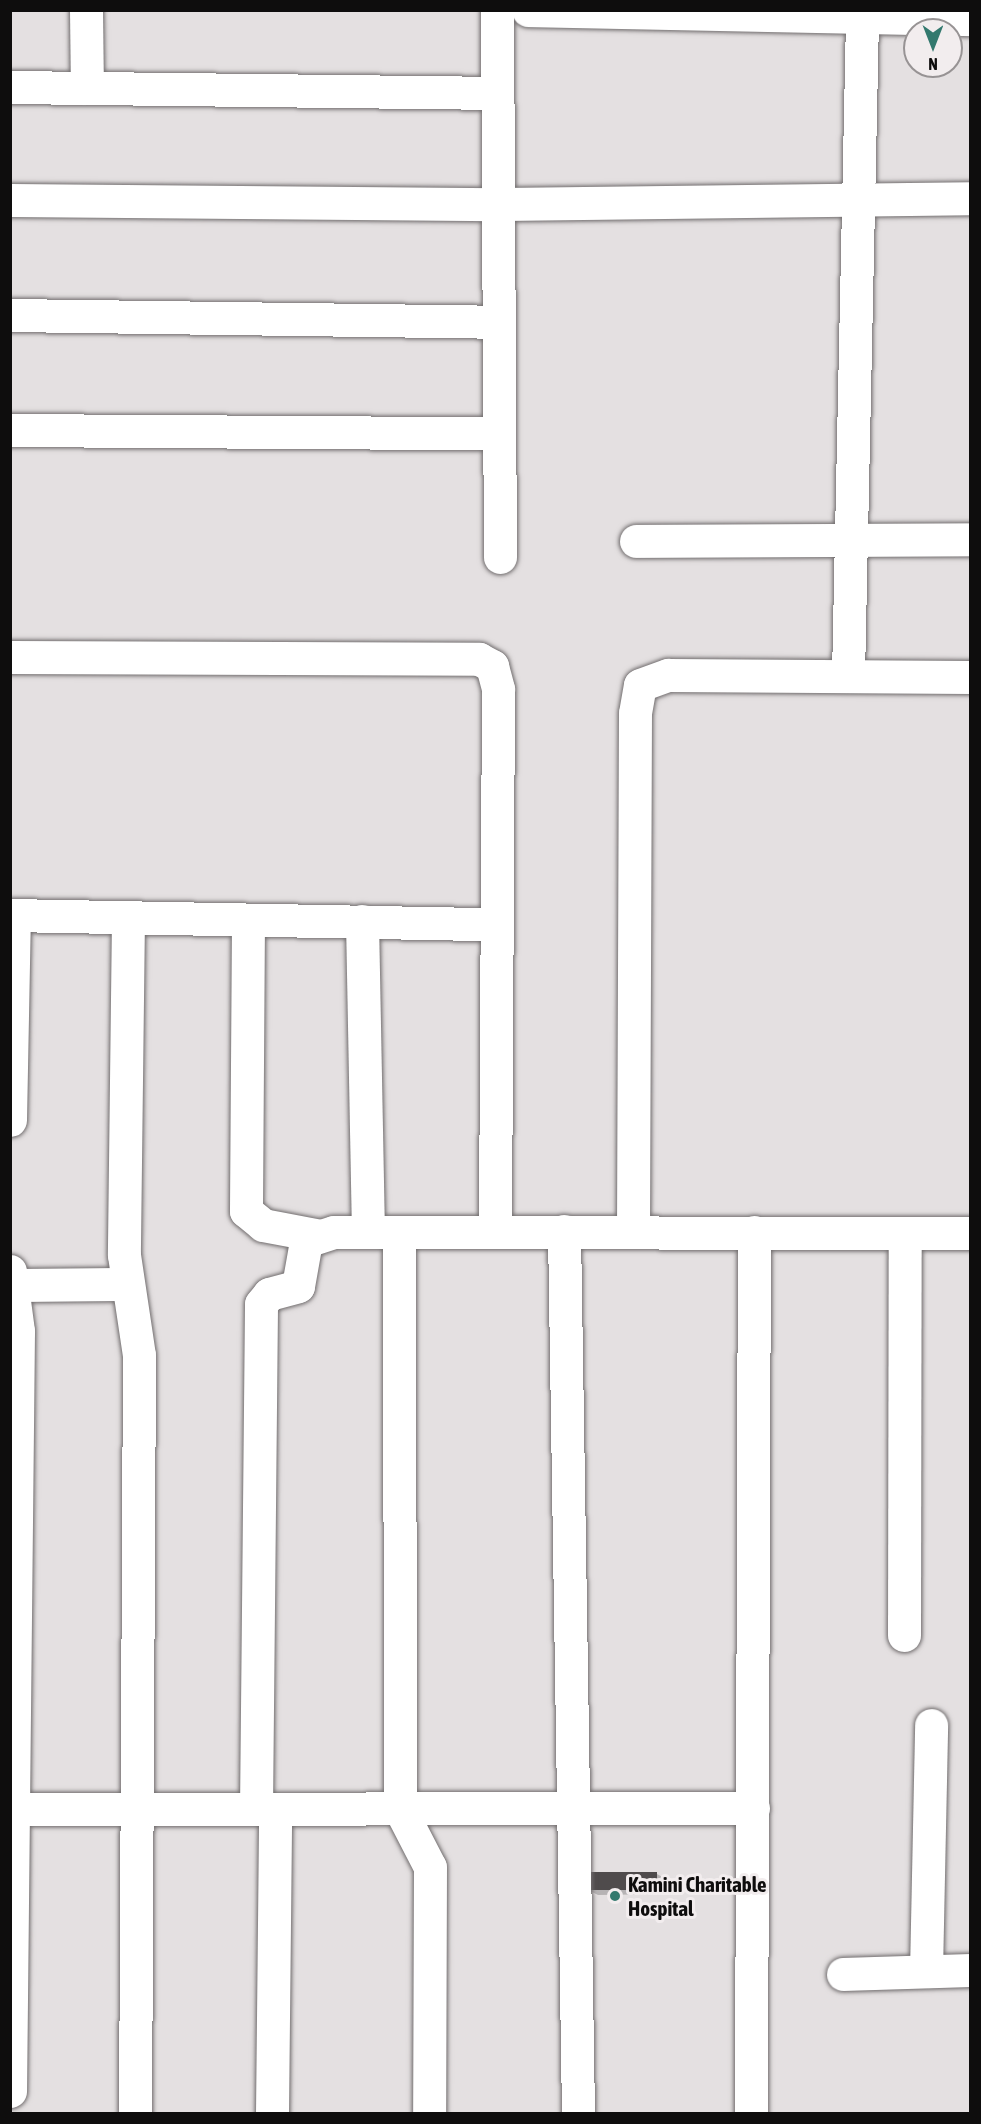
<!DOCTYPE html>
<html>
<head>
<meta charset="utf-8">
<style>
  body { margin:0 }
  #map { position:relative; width:981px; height:2124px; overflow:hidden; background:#e4e0e1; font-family:"Asap Condensed",sans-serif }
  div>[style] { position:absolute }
  .shadow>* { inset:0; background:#0003 }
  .building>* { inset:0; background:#4f4b4c; transform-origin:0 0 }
  .roads { filter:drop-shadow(0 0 2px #716d6e) drop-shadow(0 0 2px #716d6e) }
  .minor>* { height:33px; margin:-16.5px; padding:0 16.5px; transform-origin:16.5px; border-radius:16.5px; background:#fff }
  .dots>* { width:16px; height:16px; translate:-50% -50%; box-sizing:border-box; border:3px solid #f2edee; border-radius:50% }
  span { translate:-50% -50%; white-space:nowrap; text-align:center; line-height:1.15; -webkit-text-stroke:6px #f2edee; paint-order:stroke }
  .poi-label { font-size:21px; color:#0e0d0d; font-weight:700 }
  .left { translate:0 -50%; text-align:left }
  .frame { position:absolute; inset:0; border:12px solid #0e0d0d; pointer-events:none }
  .north { position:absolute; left:903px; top:18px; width:60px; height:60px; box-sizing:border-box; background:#f2edee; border:2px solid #979394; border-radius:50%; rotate:180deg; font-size:16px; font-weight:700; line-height:24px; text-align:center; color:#0e0d0d }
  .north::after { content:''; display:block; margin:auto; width:21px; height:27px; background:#33796e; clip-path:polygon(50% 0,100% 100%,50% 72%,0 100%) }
</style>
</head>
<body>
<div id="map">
  <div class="shadow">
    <i style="clip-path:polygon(657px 1874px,666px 1879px,666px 1894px,598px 1895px,588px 1890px)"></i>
  </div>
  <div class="building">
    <i style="left:657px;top:1872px;width:18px;height:71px;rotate:90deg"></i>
  </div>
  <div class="roads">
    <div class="minor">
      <i style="left:86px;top:10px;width:78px;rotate:89.3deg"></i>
      <i style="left:497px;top:10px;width:547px;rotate:89.69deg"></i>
      <i style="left:528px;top:10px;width:442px;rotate:1.2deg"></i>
      <i style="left:10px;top:87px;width:487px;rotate:0.7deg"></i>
      <i style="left:10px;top:200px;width:488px;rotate:0.5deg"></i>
      <i style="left:498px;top:204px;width:472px;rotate:-0.7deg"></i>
      <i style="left:10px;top:315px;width:488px;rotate:0.8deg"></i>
      <i style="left:10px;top:430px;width:489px;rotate:0.4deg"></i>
      <i style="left:636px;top:541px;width:334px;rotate:-0.3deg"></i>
      <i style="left:10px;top:657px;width:469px;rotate:0.2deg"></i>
      <i style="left:479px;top:659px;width:15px;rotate:28deg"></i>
      <i style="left:492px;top:666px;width:24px;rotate:75deg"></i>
      <i style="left:498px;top:689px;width:543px;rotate:90.32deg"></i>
      <i style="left:848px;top:676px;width:659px;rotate:-88.78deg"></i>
      <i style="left:10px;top:915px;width:487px;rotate:1.1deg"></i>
      <i style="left:128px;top:917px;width:338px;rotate:90.7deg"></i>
      <i style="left:124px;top:1255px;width:101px;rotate:81.5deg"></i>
      <i style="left:139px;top:1355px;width:759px;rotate:90.3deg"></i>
      <i style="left:248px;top:920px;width:291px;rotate:90.4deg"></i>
      <i style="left:246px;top:1211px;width:22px;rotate:39deg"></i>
      <i style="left:263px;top:1225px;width:54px;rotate:10.7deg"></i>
      <i style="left:362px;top:921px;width:311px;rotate:88.9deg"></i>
      <i style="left:10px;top:1120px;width:205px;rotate:-88.9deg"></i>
      <i style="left:564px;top:1231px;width:883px;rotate:89.09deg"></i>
      <i style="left:633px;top:1231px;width:518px;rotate:-89.78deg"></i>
      <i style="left:635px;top:713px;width:28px;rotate:-80deg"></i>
      <i style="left:640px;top:685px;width:30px;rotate:-20deg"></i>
      <i style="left:668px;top:675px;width:302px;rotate:0.4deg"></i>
      <i style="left:399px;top:1232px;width:577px;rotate:89.9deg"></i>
      <i style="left:400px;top:1809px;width:65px;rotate:62.7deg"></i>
      <i style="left:430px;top:1867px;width:247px;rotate:90.2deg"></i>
      <i style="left:10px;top:1271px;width:61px;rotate:82.4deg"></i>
      <i style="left:18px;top:1331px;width:760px;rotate:90.6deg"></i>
      <i style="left:10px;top:1285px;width:117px;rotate:-0.5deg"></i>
      <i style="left:904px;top:1635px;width:402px;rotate:-89.9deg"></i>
      <i style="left:15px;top:1809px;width:738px;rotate:-0.08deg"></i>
      <i style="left:256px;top:1809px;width:505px;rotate:-89.43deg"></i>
      <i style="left:261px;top:1304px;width:13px;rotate:-51deg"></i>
      <i style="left:269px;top:1294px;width:30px;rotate:-15deg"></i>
      <i style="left:298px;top:1286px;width:46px;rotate:-79.9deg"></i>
      <i style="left:306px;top:1241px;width:29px;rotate:-18deg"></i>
      <i style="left:334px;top:1232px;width:636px;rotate:0.09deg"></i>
      <i style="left:926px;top:1971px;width:246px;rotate:-88.8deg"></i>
      <i style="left:843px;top:1974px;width:127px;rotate:-1.8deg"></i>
      <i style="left:272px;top:2114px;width:305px;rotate:-89.4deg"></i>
      <i style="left:751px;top:2114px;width:882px;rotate:-89.81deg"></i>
    </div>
  </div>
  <div class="dots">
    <i style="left:615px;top:1896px;background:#33796e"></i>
  </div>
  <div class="poi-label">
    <span class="left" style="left:628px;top:1896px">Kamini Charitable<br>Hospital</span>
  </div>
  <div class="frame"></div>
  <div class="north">N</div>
</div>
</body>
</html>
